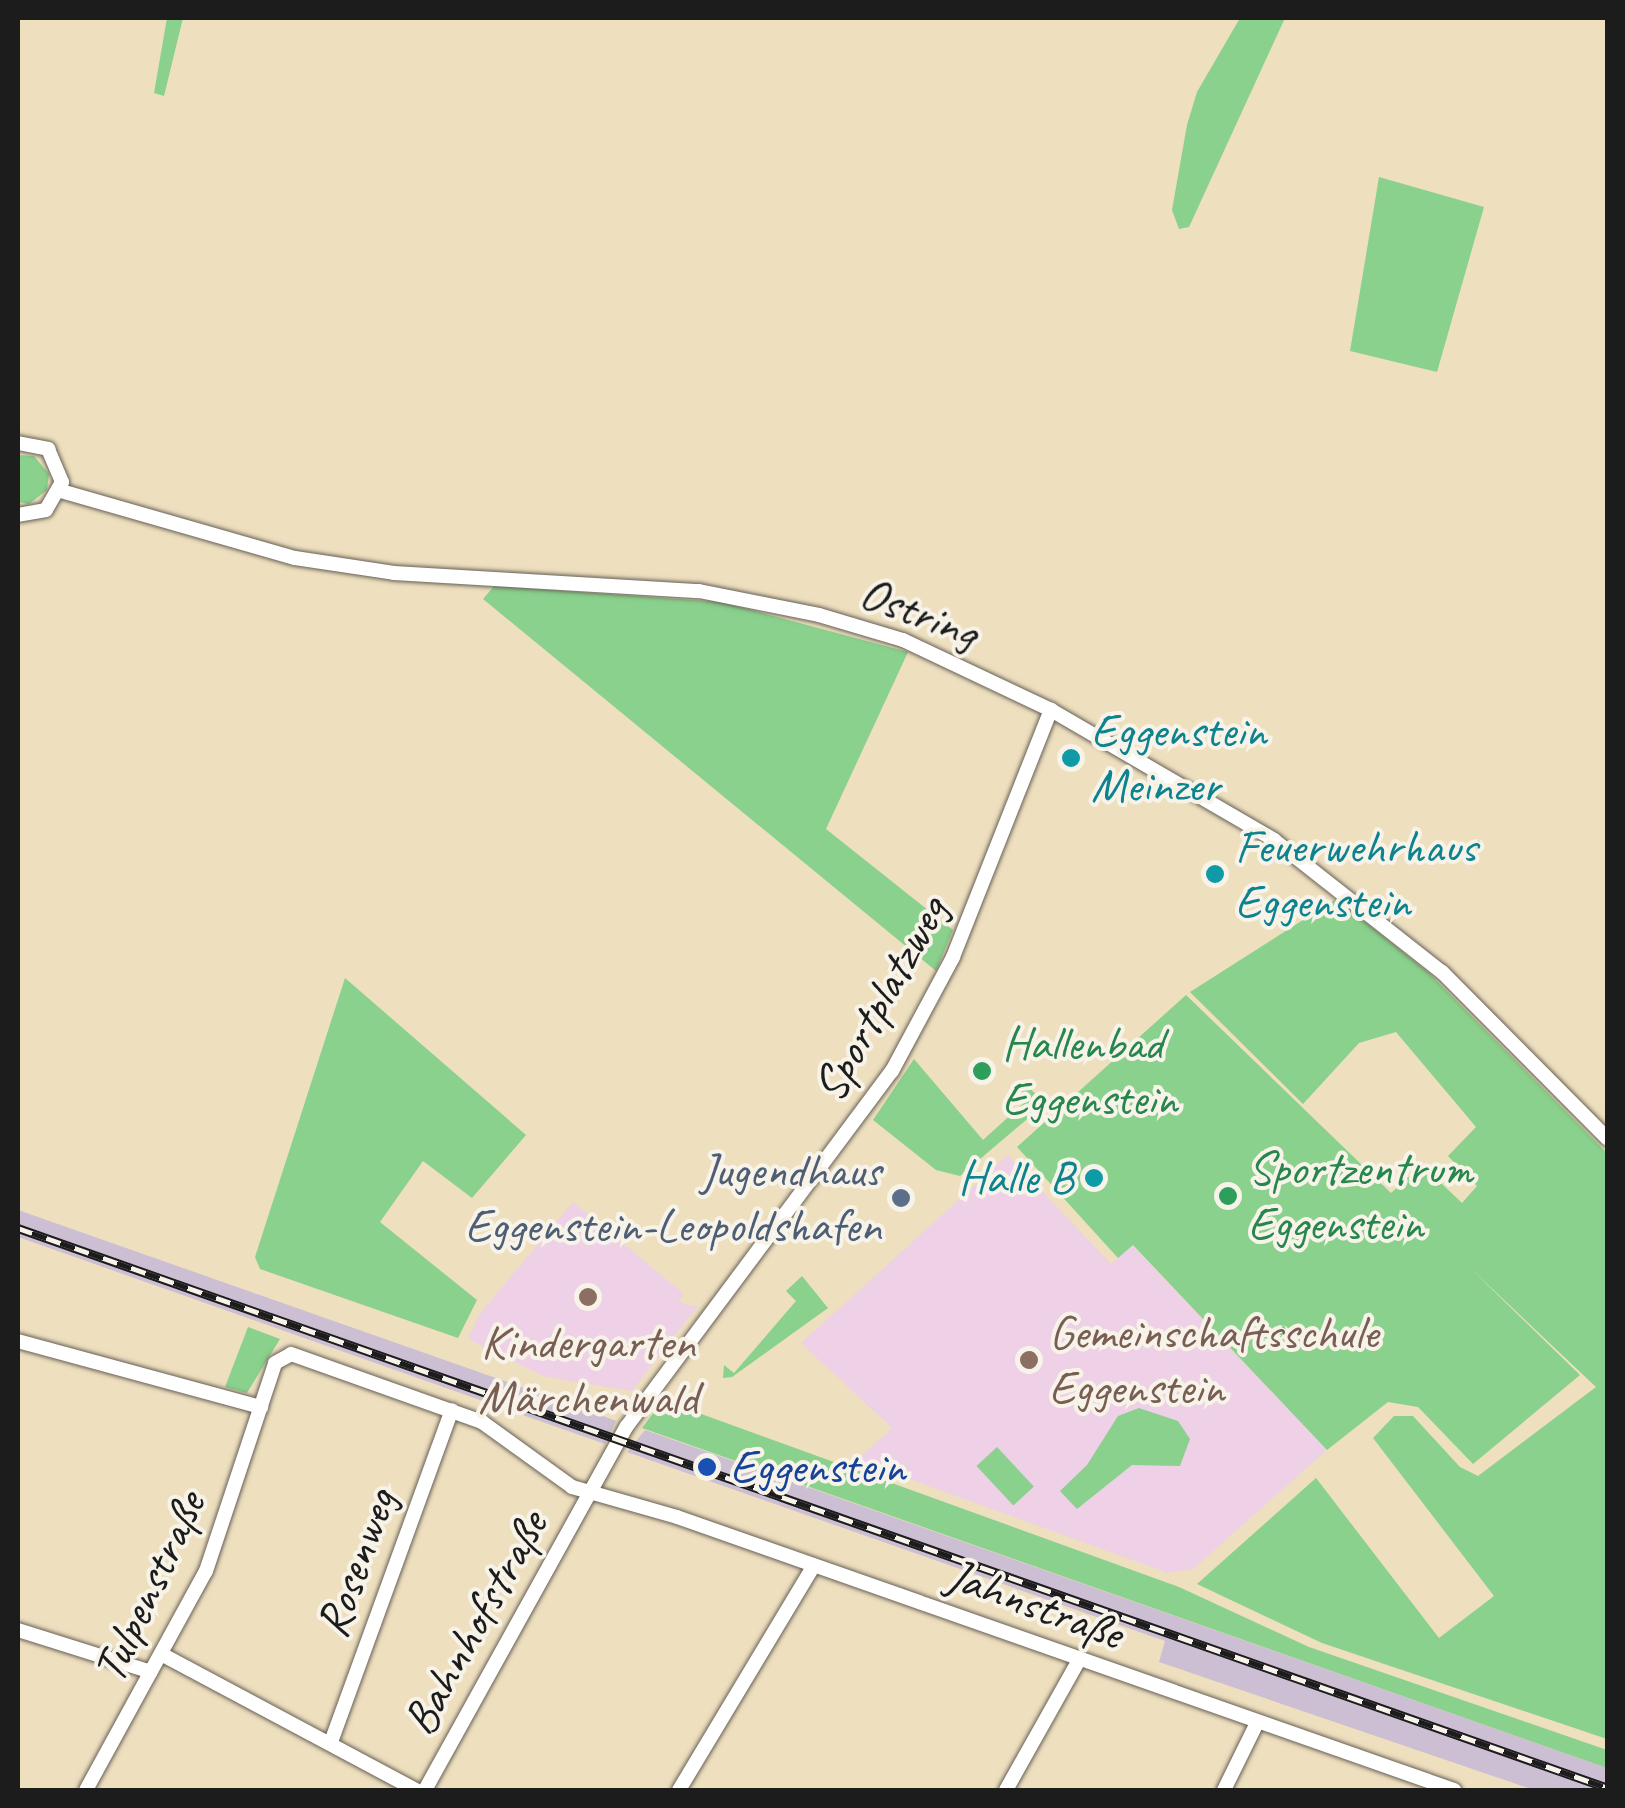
<!DOCTYPE html>
<html>
<head>
<meta charset="utf-8">
<style>
  body { margin:0 }
  #map { position:relative; width:1625px; height:1808px; overflow:hidden; background:#eedfbf; font-family:Caveat,sans-serif }
  div>[style] { position:absolute }
  .built>* { inset:0; background:#eed0e7 }
  .industrial>* { inset:0; background:#ccbed3 }
  .green>* { inset:0; background:#89d18c; transform-origin:0 0 }
  .roads { filter:drop-shadow(0 0 2px #666055) drop-shadow(0 0 2px #666055) }
  .minor>* { height:14px; margin:-7px; padding:0 7px; transform-origin:7px; border-radius:7px; background:#fff }
  .rail>* { height:9px; margin-top:-4.5px; transform-origin:0; background:repeating-linear-gradient(90deg,#f7f3e8 0 15px,#1c1c1c 0 30px); box-sizing:border-box; border-block:2px solid #1c1c1c }
  .dots>* { width:28px; height:28px; translate:-50% -50%; box-sizing:border-box; border:5px solid #f7f3e8; border-radius:50% }
  span { translate:-50% -50%; white-space:nowrap; text-align:center; line-height:1.15; -webkit-text-stroke:8px #f7f3e8; paint-order:stroke }
  .street-label { font-size:48px; color:#1c1c1c }
  .culture-label { font-size:48px; color:#0d838f }
  .left { translate:0 -50%; text-align:left }
  .right { translate:-100% -50%; text-align:right }
  .leisure-label { font-size:48px; color:#27864d }
  .service-label { font-size:48px; color:#4e5e75 }
  .education-label { font-size:48px; color:#785e54 }
  .transit-label { font-size:48px; color:#164399 }
  .frame { position:absolute; inset:0; border:20px solid #1c1c1c; pointer-events:none }
</style>
</head>
<body>
<div id="map">
  <div class="built">
    <i style="clip-path:polygon(1008px 1155px,1111px 1264px,1132px 1245px,1327px 1450px,1193px 1569px,1168px 1573px,857px 1460px,892px 1428px,801px 1343px)"></i>
    <i style="clip-path:polygon(573px 1202px,684px 1294px,679px 1300px,686px 1305px,698px 1306px,632px 1391px,543px 1376px,468px 1339px,479px 1315px)"></i>
  </div>
  <div class="industrial">
    <i style="clip-path:polygon(18px 1210px,587px 1410px,616px 1421px,605px 1444px,18px 1237px)"></i>
    <i style="clip-path:polygon(645px 1430px,1607px 1768px,1607px 1790px,1534px 1790px,1159px 1662px,1165px 1641px,627px 1452px)"></i>
  </div>
  <div class="green">
    <i style="clip-path:polygon(167px 18px,183px 18px,164px 96px,154px 93px)"></i>
    <i style="clip-path:polygon(1240px 18px,1285px 18px,1189px 227px,1179px 229px,1172px 210px,1187px 125px,1197px 92px)"></i>
    <i style="clip-path:polygon(1379px 177px,1484px 207px,1437px 372px,1350px 351px)"></i>
    <i style="clip-path:polygon(18px 455px,34px 456px,49px 474px,47px 490px,29px 504px,18px 502px)"></i>
    <i style="clip-path:polygon(494px 586px,721px 602px,908px 652px,826px 829px,953px 930px,936px 971px,483px 599px)"></i>
    <i style="clip-path:polygon(1336px 899px,1429px 973px,1607px 1153px,1607px 1739px,1322px 1643px,1197px 1584px,1316px 1478px,1439px 1638px,1494px 1596px,1373px 1438px,1394px 1416px,1413px 1416px,1460px 1467px,1478px 1476px,1596px 1387px,1467px 1265px,1580px 1375px,1473px 1464px,1418px 1407px,1388px 1402px,1327px 1450px,1133px 1245px,1118px 1258px,1017px 1147px,1186px 995px,1391px 1193px,1422px 1165px,1462px 1203px,1477px 1186px,1448px 1156px,1476px 1127px,1396px 1032px,1359px 1043px,1303px 1104px,1190px 992px)"></i>
    <i style="clip-path:polygon(345px 978px,526px 1135px,472px 1198px,423px 1161px,380px 1222px,477px 1300px,458px 1338px,260px 1269px,255px 1257px)"></i>
    <i style="clip-path:polygon(914px 1059px,983px 1140px,1025px 1102px,1016px 1092px,1025px 1083px,1045px 1104px,960px 1176px,936px 1170px,873px 1120px)"></i>
    <i style="clip-path:polygon(802px 1276px,828px 1308px,732px 1377px,723px 1378px,724px 1365px,734px 1373px,796px 1301px,786px 1291px)"></i>
    <i style="clip-path:polygon(248px 1327px,280px 1339px,247px 1393px,225px 1387px)"></i>
    <i style="clip-path:polygon(1139px 1408px,1178px 1421px,1190px 1439px,1180px 1466px,1132px 1465px,1077px 1509px,1060px 1491px,1087px 1465px,1118px 1416px)"></i>
    <i style="clip-path:polygon(693px 1411px,1179px 1587px,1309px 1647px,1607px 1750px,1607px 1768px,642px 1428px,654px 1412px)"></i>
    <i style="left:997px;top:1447px;width:54px;height:28px;rotate:47deg"></i>
  </div>
  <div class="roads">
    <div class="minor">
      <i style="left:18px;top:443px;width:31px;rotate:11deg"></i>
      <i style="left:48px;top:449px;width:36px;rotate:67deg"></i>
      <i style="left:62px;top:482px;width:32px;rotate:120deg"></i>
      <i style="left:46px;top:510px;width:28px;rotate:170deg"></i>
      <i style="left:61px;top:491px;width:243px;rotate:16deg"></i>
      <i style="left:295px;top:558px;width:100px;rotate:8.6deg"></i>
      <i style="left:394px;top:573px;width:306px;rotate:3.4deg"></i>
      <i style="left:699px;top:591px;width:122px;rotate:11.3deg"></i>
      <i style="left:819px;top:615px;width:88px;rotate:16.6deg"></i>
      <i style="left:903px;top:640px;width:164px;rotate:25.3deg"></i>
      <i style="left:1051px;top:710px;width:258px;rotate:30.2deg"></i>
      <i style="left:1274px;top:840px;width:214px;rotate:38.2deg"></i>
      <i style="left:1442px;top:972px;width:235px;rotate:45.2deg"></i>
      <i style="left:18px;top:1341px;width:252px;rotate:15.2deg"></i>
      <i style="left:18px;top:1630px;width:139px;rotate:17.5deg"></i>
      <i style="left:163px;top:1655px;width:287px;rotate:28.1deg"></i>
      <i style="left:331px;top:1742px;width:353px;rotate:-70deg"></i>
      <i style="left:86px;top:1790px;width:250px;rotate:-61.3deg"></i>
      <i style="left:206px;top:1571px;width:219px;rotate:-71.6deg"></i>
      <i style="left:275px;top:1363px;width:18px;rotate:-29deg"></i>
      <i style="left:291px;top:1354px;width:203px;rotate:19.6deg"></i>
      <i style="left:482px;top:1422px;width:111px;rotate:35.8deg"></i>
      <i style="left:572px;top:1487px;width:109px;rotate:15.9deg"></i>
      <i style="left:677px;top:1517px;width:824px;rotate:19.36deg"></i>
      <i style="left:425px;top:1790px;width:416px;rotate:-61deg"></i>
      <i style="left:627px;top:1426px;width:443px;rotate:-53.3deg"></i>
      <i style="left:892px;top:1071px;width:129px;rotate:-61.8deg"></i>
      <i style="left:953px;top:957px;width:266px;rotate:-68.4deg"></i>
      <i style="left:679px;top:1790px;width:262px;rotate:-59deg"></i>
      <i style="left:1006px;top:1790px;width:149px;rotate:-60.7deg"></i>
      <i style="left:1224px;top:1790px;width:75px;rotate:-63.8deg"></i>
    </div>
  </div>
  <div class="rail">
    <i style="left:18px;top:1228px;width:1686px;rotate:19.4deg"></i>
  </div>
  <div class="dots">
    <i style="left:1071px;top:758px;background:#0f9aa8"></i>
    <i style="left:1215px;top:874px;background:#0f9aa8"></i>
    <i style="left:982px;top:1071px;background:#2e9e5b"></i>
    <i style="left:1094px;top:1178px;background:#0f9aa8"></i>
    <i style="left:1228px;top:1196px;background:#2e9e5b"></i>
    <i style="left:901px;top:1198px;background:#5c6f8a"></i>
    <i style="left:588px;top:1297px;background:#8d6e63"></i>
    <i style="left:1029px;top:1360px;background:#8d6e63"></i>
    <i style="left:707px;top:1467px;background:#1a4fb4"></i>
  </div>
  <div class="street-label">
    <span style="left:919px;top:612px;rotate:21deg">Ostring</span>
    <span style="left:880px;top:999px;rotate:-61deg">Sportplatzweg</span>
    <span style="left:356px;top:1563px;rotate:-70deg">Rosenweg</span>
    <span style="left:149px;top:1587px;rotate:-65deg">Tulpenstraße</span>
    <span style="left:1035px;top:1604px;rotate:20deg">Jahnstraße</span>
    <span style="left:475px;top:1623px;rotate:-61deg">Bahnhofstraße</span>
  </div>
  <div class="culture-label">
    <span class="left" style="left:1091px;top:758px">Eggenstein<br>Meinzer</span>
    <span class="left" style="left:1235px;top:874px">Feuerwehrhaus<br>Eggenstein</span>
    <span class="right" style="left:1074px;top:1178px">Halle B</span>
  </div>
  <div class="leisure-label">
    <span class="left" style="left:1002px;top:1071px">Hallenbad<br>Eggenstein</span>
    <span class="left" style="left:1248px;top:1196px">Sportzentrum<br>Eggenstein</span>
  </div>
  <div class="service-label">
    <span class="right" style="left:881px;top:1198px">Jugendhaus<br>Eggenstein-Leopoldshafen</span>
  </div>
  <div class="education-label">
    <span class="left" style="left:1049px;top:1360px">Gemeinschaftsschule<br>Eggenstein</span>
    <span style="left:588px;top:1370px">Kindergarten<br>Märchenwald</span>
  </div>
  <div class="transit-label">
    <span class="left" style="left:730px;top:1467px">Eggenstein</span>
  </div>
  <div class="frame"></div>
</div>
</body>
</html>
